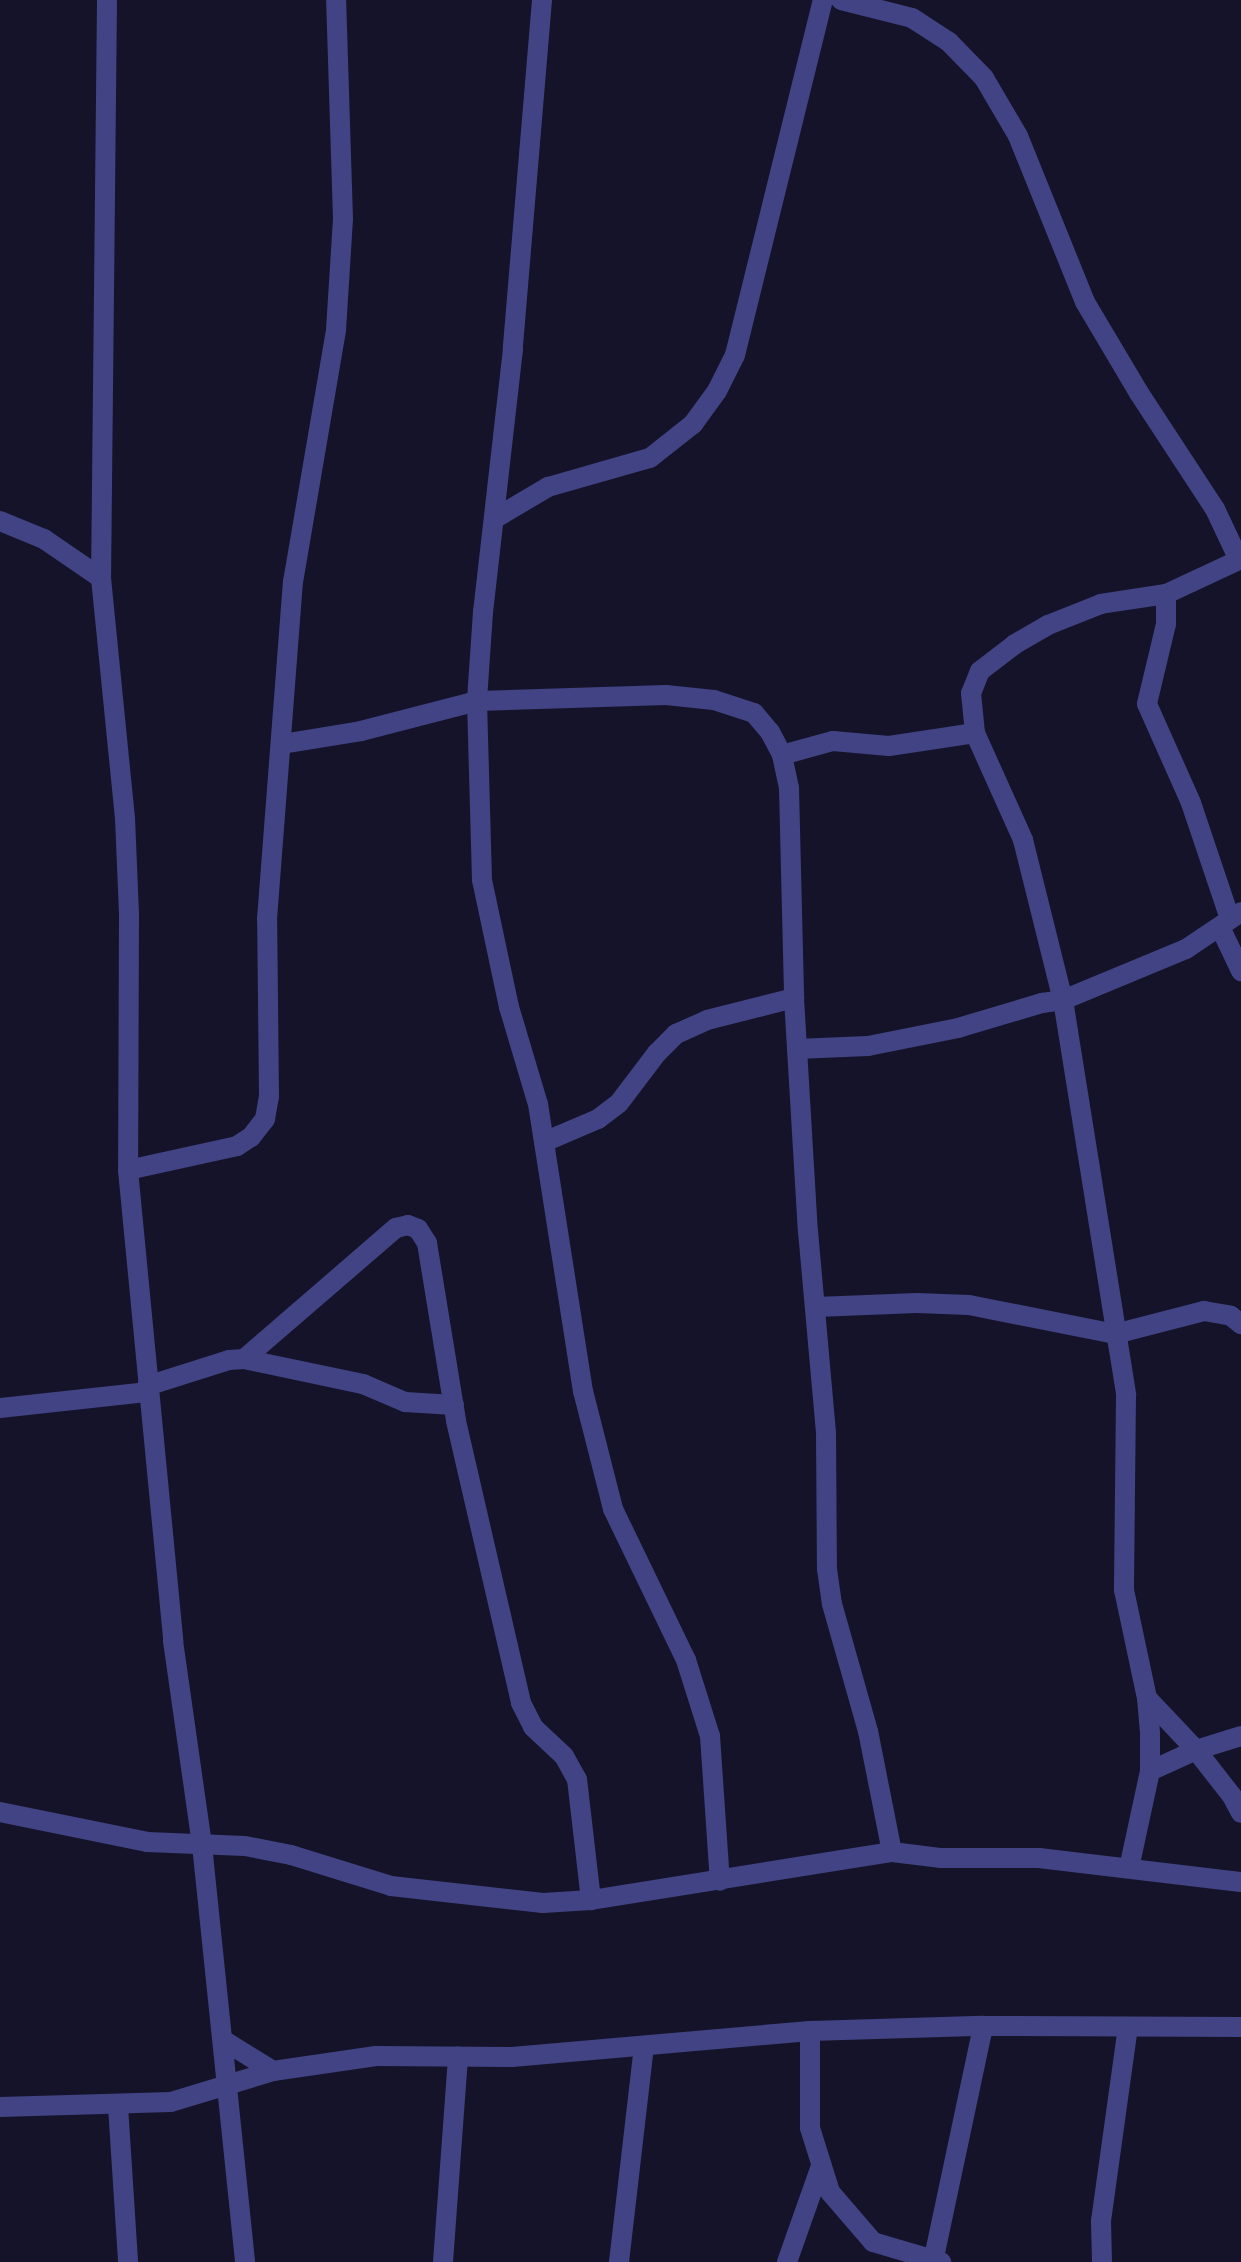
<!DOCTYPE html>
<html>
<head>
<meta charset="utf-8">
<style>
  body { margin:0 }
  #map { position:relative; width:1241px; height:2262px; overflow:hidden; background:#151329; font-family:"DM Sans",sans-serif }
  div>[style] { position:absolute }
  .street>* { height:20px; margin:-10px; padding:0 10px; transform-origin:10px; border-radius:10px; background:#424384 }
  span { translate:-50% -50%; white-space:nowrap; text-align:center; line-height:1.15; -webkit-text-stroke:6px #151329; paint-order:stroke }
</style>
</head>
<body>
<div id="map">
  <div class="street">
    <i style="left:107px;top:0;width:578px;rotate:90.59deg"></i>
    <i style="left:101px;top:578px;width:241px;rotate:84.3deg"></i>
    <i style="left:125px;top:818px;width:95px;rotate:87.6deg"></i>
    <i style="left:129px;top:913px;width:257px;rotate:90.2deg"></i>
    <i style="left:128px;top:1170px;width:473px;rotate:84.5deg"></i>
    <i style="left:173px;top:1641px;width:206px;rotate:81.9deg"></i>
    <i style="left:202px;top:1845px;width:419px;rotate:84.1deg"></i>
    <i style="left:542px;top:0;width:350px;rotate:94.8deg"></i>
    <i style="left:513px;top:349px;width:265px;rotate:96.5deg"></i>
    <i style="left:483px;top:612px;width:89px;rotate:93.9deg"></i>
    <i style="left:477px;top:701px;width:179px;rotate:88.4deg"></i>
    <i style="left:482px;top:880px;width:130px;rotate:78deg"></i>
    <i style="left:509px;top:1007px;width:101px;rotate:73.4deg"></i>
    <i style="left:538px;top:1104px;width:291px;rotate:81.1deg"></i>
    <i style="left:583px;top:1391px;width:122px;rotate:75.7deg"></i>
    <i style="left:613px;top:1509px;width:168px;rotate:64.2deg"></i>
    <i style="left:686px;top:1660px;width:80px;rotate:72.5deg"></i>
    <i style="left:710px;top:1736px;width:145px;rotate:86.1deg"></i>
    <i style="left:841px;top:0;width:73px;rotate:14.2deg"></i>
    <i style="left:912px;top:18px;width:44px;rotate:33deg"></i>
    <i style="left:949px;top:42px;width:50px;rotate:45.8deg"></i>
    <i style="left:984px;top:78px;width:67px;rotate:59.6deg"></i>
    <i style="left:1018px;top:136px;width:179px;rotate:68deg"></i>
    <i style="left:1085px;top:302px;width:106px;rotate:59.3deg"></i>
    <i style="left:1139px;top:393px;width:139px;rotate:56.8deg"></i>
    <i style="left:1215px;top:509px;width:56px;rotate:64.8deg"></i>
    <i style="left:1239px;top:560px;width:81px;rotate:155deg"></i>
    <i style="left:1166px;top:594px;width:66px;rotate:171.3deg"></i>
    <i style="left:1101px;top:604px;width:57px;rotate:158.4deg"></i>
    <i style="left:1048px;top:625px;width:39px;rotate:150deg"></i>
    <i style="left:1014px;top:645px;width:43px;rotate:142.6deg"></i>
    <i style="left:980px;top:671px;width:24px;rotate:112deg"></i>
    <i style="left:971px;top:693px;width:40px;rotate:84.3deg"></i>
    <i style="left:975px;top:733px;width:117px;rotate:65.8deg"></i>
    <i style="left:1023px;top:840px;width:165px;rotate:76deg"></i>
    <i style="left:1063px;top:1000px;width:400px;rotate:80.9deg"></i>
    <i style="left:1126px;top:1395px;width:195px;rotate:90.6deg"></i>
    <i style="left:1124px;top:1590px;width:110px;rotate:78deg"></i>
    <i style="left:1147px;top:1698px;width:36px;rotate:85deg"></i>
    <i style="left:1150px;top:1734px;width:37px;rotate:90deg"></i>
    <i style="left:1150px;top:1771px;width:99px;rotate:102.2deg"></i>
    <i style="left:494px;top:519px;width:63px;rotate:-30.7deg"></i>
    <i style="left:548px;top:487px;width:106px;rotate:-15.9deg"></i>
    <i style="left:650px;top:458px;width:55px;rotate:-38.3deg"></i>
    <i style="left:693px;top:424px;width:41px;rotate:-54deg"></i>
    <i style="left:717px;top:391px;width:40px;rotate:-63.4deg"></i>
    <i style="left:735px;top:355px;width:366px;rotate:-76.1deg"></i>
    <i style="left:0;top:521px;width:48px;rotate:22.2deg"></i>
    <i style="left:44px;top:539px;width:69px;rotate:34.4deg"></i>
    <i style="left:1166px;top:594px;width:30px;rotate:90deg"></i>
    <i style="left:1166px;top:624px;width:82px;rotate:103.4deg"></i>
    <i style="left:1147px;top:704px;width:108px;rotate:66deg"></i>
    <i style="left:1191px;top:803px;width:122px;rotate:71.4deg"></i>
    <i style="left:282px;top:744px;width:80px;rotate:-9.3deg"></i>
    <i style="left:361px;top:731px;width:120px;rotate:-14.5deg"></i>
    <i style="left:477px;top:701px;width:189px;rotate:-1.8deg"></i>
    <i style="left:666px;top:695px;width:48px;rotate:5.9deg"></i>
    <i style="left:714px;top:700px;width:42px;rotate:18deg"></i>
    <i style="left:754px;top:713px;width:25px;rotate:50deg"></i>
    <i style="left:770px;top:732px;width:26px;rotate:62deg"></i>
    <i style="left:782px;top:755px;width:34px;rotate:78deg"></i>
    <i style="left:789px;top:788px;width:210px;rotate:88.6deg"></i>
    <i style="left:794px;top:998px;width:233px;rotate:86.6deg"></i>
    <i style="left:808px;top:1231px;width:204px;rotate:84.9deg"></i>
    <i style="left:826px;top:1434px;width:135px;rotate:89.6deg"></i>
    <i style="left:827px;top:1569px;width:35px;rotate:82deg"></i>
    <i style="left:832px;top:1604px;width:132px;rotate:74.2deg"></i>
    <i style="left:868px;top:1731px;width:123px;rotate:78.8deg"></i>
    <i style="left:782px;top:755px;width:53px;rotate:-15.4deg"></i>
    <i style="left:833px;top:741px;width:56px;rotate:5.1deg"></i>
    <i style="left:889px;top:746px;width:87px;rotate:-8.6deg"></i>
    <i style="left:1220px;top:927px;width:49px;rotate:64.5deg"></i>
    <i style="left:797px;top:1049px;width:71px;rotate:-2.4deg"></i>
    <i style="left:868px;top:1046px;width:92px;rotate:-11.3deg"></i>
    <i style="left:958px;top:1028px;width:88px;rotate:-16.6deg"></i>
    <i style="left:1042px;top:1003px;width:21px;rotate:-8deg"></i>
    <i style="left:1063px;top:1000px;width:133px;rotate:-22.5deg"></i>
    <i style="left:1186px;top:949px;width:66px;rotate:-33.9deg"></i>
    <i style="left:544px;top:1142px;width:59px;rotate:-23.1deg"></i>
    <i style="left:598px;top:1119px;width:26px;rotate:-37deg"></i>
    <i style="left:619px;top:1103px;width:63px;rotate:-52.8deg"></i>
    <i style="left:657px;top:1053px;width:27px;rotate:-45deg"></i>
    <i style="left:676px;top:1034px;width:34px;rotate:-24deg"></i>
    <i style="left:707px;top:1020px;width:90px;rotate:-14.2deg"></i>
    <i style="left:128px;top:1170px;width:112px;rotate:-12.4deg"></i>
    <i style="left:237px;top:1146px;width:17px;rotate:-33deg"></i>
    <i style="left:251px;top:1137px;width:23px;rotate:-52deg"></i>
    <i style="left:265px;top:1119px;width:22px;rotate:-80deg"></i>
    <i style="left:269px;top:1097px;width:178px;rotate:-90.6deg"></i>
    <i style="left:267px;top:919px;width:338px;rotate:-85.6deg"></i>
    <i style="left:293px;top:582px;width:256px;rotate:-80.3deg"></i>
    <i style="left:336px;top:330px;width:111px;rotate:-86.4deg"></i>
    <i style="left:343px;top:219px;width:219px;rotate:-91.8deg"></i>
    <i style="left:816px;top:1307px;width:101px;rotate:-2.3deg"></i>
    <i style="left:917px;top:1303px;width:52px;rotate:2.2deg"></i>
    <i style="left:969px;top:1305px;width:149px;rotate:11.2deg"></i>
    <i style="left:1115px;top:1334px;width:92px;rotate:-14.5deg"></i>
    <i style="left:1204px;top:1311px;width:27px;rotate:10deg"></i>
    <i style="left:1231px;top:1316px;width:13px;rotate:39deg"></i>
    <i style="left:244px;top:1359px;width:201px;rotate:-40.8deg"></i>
    <i style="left:396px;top:1228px;width:12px;rotate:-14deg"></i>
    <i style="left:408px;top:1225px;width:11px;rotate:22deg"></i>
    <i style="left:418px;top:1229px;width:17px;rotate:57deg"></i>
    <i style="left:427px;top:1243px;width:180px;rotate:80.7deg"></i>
    <i style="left:456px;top:1421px;width:289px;rotate:77deg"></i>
    <i style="left:521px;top:1703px;width:27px;rotate:63deg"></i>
    <i style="left:533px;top:1727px;width:42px;rotate:43.1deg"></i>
    <i style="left:564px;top:1756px;width:26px;rotate:61deg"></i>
    <i style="left:577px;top:1779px;width:122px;rotate:83.4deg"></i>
    <i style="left:147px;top:1386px;width:86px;rotate:-17.6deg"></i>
    <i style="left:229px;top:1360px;width:15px;rotate:-4deg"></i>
    <i style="left:244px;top:1359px;width:122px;rotate:11.9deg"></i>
    <i style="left:363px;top:1384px;width:46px;rotate:23.2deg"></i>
    <i style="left:405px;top:1402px;width:49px;rotate:3.5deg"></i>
    <i style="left:0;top:1408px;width:149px;rotate:-6.2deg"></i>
    <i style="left:1147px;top:1698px;width:71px;rotate:46.7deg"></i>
    <i style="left:1196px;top:1750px;width:58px;rotate:52deg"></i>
    <i style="left:1232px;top:1796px;width:19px;rotate:62deg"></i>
    <i style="left:1150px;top:1771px;width:51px;rotate:-24.5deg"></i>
    <i style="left:1196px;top:1750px;width:47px;rotate:-17.3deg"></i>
    <i style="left:0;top:1812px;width:150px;rotate:11.5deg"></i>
    <i style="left:147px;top:1842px;width:98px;rotate:2.3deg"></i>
    <i style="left:245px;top:1846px;width:47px;rotate:11.1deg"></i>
    <i style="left:291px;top:1855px;width:105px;rotate:17.2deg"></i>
    <i style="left:391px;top:1886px;width:153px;rotate:6.4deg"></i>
    <i style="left:543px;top:1903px;width:48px;rotate:-3.6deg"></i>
    <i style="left:591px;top:1900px;width:305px;rotate:-9.1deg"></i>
    <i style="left:892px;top:1852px;width:48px;rotate:7.1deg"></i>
    <i style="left:940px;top:1858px;width:99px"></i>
    <i style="left:1039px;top:1858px;width:203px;rotate:6.8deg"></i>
    <i style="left:810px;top:2031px;width:97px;rotate:90deg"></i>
    <i style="left:810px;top:2128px;width:67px;rotate:72.6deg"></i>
    <i style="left:830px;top:2192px;width:66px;rotate:49.3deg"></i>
    <i style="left:873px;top:2242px;width:71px;rotate:16.4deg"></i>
    <i style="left:223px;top:2040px;width:59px;rotate:31.8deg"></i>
    <i style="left:118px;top:2106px;width:156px;rotate:86.3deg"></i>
    <i style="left:0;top:2107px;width:171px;rotate:-1.7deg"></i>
    <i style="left:171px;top:2102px;width:107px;rotate:-16.9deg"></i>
    <i style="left:273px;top:2071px;width:104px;rotate:-8.3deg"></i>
    <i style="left:376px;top:2056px;width:136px;rotate:0.4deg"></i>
    <i style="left:512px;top:2057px;width:299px;rotate:-5deg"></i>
    <i style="left:810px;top:2031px;width:173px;rotate:-1.7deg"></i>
    <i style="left:983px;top:2026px;width:258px;rotate:0.2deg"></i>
    <i style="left:443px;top:2262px;width:206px;rotate:-85.8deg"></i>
    <i style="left:619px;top:2262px;width:217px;rotate:-83.4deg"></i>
    <i style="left:787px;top:2262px;width:99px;rotate:-70.5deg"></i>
    <i style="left:933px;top:2262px;width:241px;rotate:-78deg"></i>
    <i style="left:1102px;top:2262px;width:41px;rotate:-91.4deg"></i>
    <i style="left:1101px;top:2221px;width:196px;rotate:-82.1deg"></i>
  </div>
</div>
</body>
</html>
